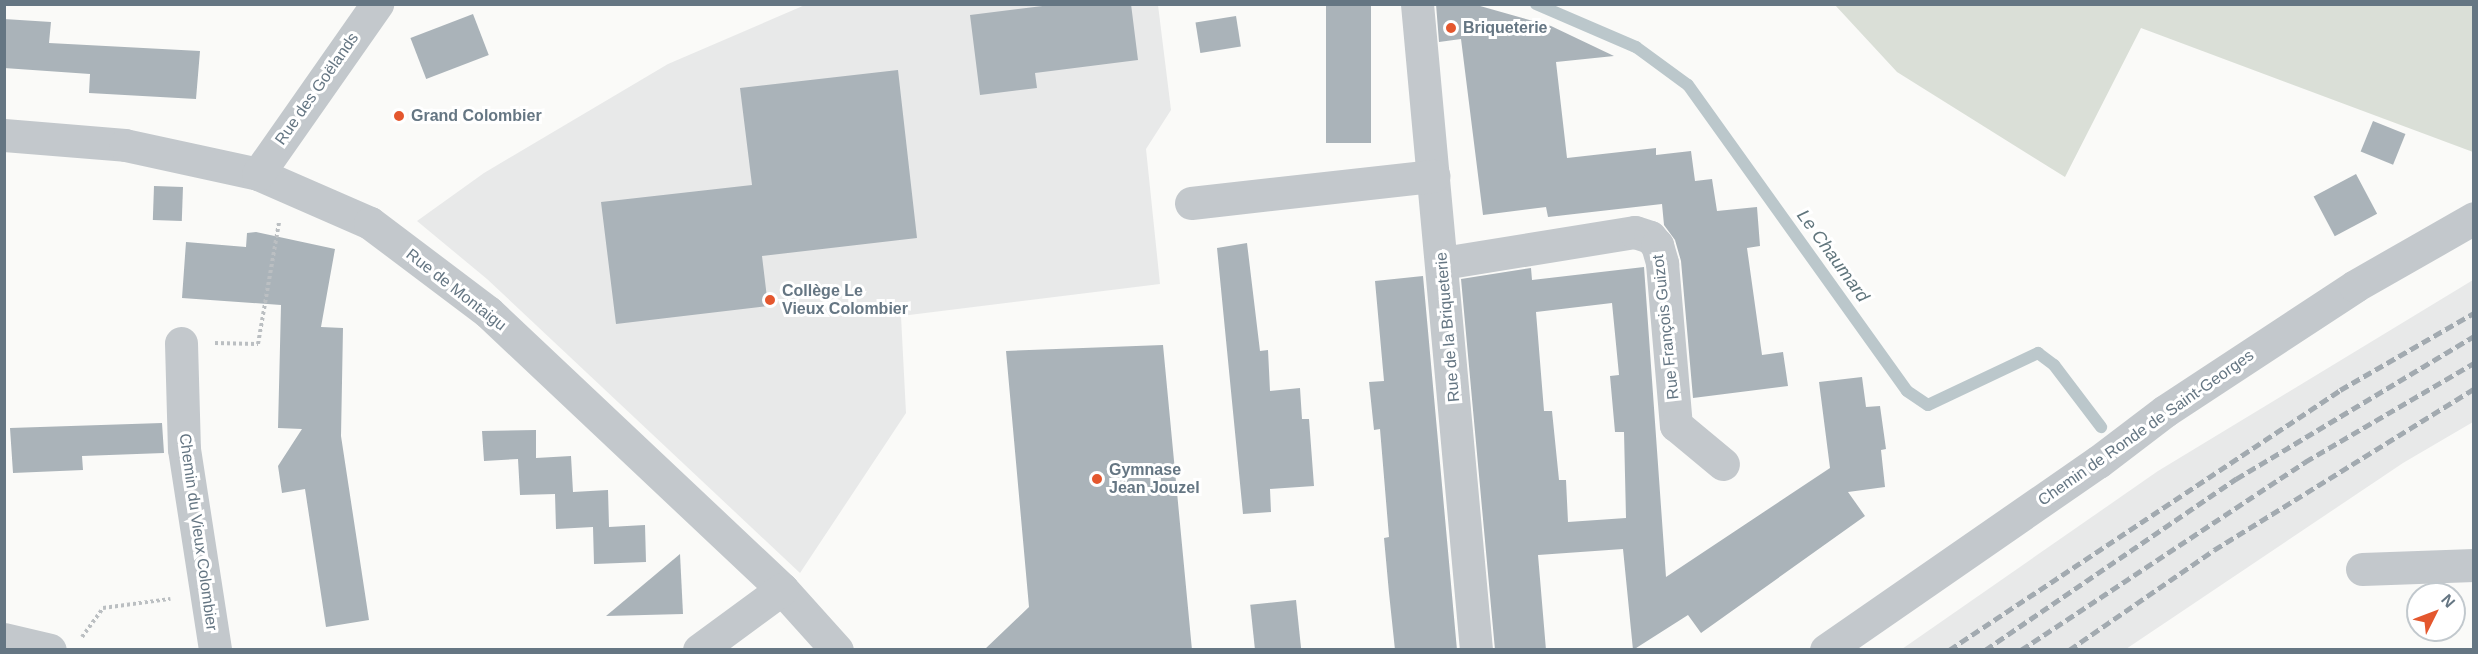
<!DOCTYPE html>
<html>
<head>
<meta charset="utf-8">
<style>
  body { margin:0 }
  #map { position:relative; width:2478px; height:654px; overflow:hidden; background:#fafaf8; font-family:Helvetica,sans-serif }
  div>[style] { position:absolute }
  .built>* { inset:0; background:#e8e9e9 }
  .green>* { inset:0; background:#dadfd7 }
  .stream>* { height:12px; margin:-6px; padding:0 6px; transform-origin:6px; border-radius:6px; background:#bbc7cb }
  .building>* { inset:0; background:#aab3b9; transform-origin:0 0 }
  .path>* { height:4px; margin-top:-2px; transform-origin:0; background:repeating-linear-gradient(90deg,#bbbfc2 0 3px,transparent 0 6px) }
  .minor>* { height:33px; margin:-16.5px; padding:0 16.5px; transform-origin:16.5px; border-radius:16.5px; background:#c3c8cc }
  .rail>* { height:4.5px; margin-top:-2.25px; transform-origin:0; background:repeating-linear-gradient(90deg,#a2aab0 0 9px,transparent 0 13.5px) }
  .dots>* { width:16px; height:16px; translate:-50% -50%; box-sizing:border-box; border:3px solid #fff; border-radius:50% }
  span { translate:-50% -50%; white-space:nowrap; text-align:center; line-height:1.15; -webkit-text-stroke:6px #fff; paint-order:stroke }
  .poi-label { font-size:16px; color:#657683; font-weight:700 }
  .left { translate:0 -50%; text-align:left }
  .street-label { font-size:16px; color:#657683 }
  .water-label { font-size:18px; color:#60757c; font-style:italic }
  .frame { position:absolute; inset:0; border:6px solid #657683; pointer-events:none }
  .north { position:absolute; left:2406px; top:582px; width:60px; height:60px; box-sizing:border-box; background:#fff; border:2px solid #c1c8cd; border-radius:50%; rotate:48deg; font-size:16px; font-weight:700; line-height:24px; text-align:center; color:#657683 }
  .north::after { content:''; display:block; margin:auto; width:21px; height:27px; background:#e4572e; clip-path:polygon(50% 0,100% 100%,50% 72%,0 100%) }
</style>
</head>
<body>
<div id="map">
  <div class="built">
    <i style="clip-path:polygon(805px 5px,1158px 5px,1171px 110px,1146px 149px,1160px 284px,901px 316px,906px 413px,800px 573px,487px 279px,417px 221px,484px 173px,668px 64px)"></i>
    <i style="clip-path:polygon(2473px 280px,2473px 422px,2403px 463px,2126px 649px,1902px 649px,2158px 471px)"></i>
  </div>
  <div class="green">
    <i style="clip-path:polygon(1835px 5px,2473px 5px,2473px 152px,2141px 28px,2065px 177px,1897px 72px)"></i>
  </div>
  <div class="stream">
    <i style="left:1536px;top:4px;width:109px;rotate:23.3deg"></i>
    <i style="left:1636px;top:47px;width:64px;rotate:36.2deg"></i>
    <i style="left:1688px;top:85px;width:376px;rotate:54.4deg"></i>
    <i style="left:1907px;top:391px;width:25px;rotate:34deg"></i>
    <i style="left:1928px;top:405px;width:122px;rotate:-25.3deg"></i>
    <i style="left:2038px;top:353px;width:20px;rotate:37deg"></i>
    <i style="left:2054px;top:365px;width:78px;rotate:52.8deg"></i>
  </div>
  <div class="building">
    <i style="clip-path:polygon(1059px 4px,1131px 4px,1138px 60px,1035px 73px,1037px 88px,980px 95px,970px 15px)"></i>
    <i style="left:1326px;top:4px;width:45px;height:139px"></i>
    <i style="clip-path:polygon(1436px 4px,1473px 4px,1551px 26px,1614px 56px,1556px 62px,1567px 158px,1656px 148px,1656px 155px,1691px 151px,1695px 181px,1712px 179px,1717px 211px,1757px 207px,1760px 246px,1747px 248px,1762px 355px,1783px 352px,1788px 386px,1693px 398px,1681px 261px,1675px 240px,1664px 225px,1662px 204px,1548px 217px,1546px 207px,1483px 215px,1461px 39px,1439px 42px)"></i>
    <i style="left:473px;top:14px;width:44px;height:67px;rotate:69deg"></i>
    <i style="left:1236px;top:16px;width:31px;height:41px;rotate:81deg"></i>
    <i style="clip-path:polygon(4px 19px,51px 22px,49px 43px,200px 51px,196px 99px,89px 93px,90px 74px,4px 68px)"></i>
    <i style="clip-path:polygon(898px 70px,917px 238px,762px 256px,768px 306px,616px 324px,601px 202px,752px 185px,740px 88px)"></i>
    <i style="left:2373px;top:121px;width:35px;height:33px;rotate:22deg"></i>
    <i style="left:2356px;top:174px;width:45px;height:48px;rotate:62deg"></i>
    <i style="left:154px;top:186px;width:29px;height:34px;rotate:2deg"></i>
    <i style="clip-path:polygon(256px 232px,335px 249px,321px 327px,343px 328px,341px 436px,369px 620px,326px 627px,305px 489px,282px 493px,278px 466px,302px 429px,278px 428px,281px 305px,182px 298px,186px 242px,246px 247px,247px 233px)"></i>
    <i style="clip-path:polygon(1247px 243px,1260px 351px,1268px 350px,1270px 391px,1300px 388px,1302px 419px,1309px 419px,1314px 486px,1270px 489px,1271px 512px,1243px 514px,1217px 248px)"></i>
    <i style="clip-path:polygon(evenodd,1644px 267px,1666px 577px,1830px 468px,1819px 382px,1862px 377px,1866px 407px,1880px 406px,1886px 449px,1881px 450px,1885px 487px,1848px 492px,1865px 516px,1701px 633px,1688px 615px,1633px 650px,1623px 549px,1538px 555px,1546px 650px,1495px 650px,1461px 279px,1531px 268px,1532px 280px,1644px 267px,1612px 303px,1619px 375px,1610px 376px,1615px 432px,1624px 432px,1626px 518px,1568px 522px,1566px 480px,1559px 480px,1552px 411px,1544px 411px,1536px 312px,1612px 303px)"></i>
    <i style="clip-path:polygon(1423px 276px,1457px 650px,1395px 650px,1389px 593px,1384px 538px,1389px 537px,1380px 429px,1374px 430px,1369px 382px,1384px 381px,1375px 281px)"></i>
    <i style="clip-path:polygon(1163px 345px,1192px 650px,984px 650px,1029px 607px,1006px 351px)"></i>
    <i style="clip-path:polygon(162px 423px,164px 453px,82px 456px,83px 470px,13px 473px,10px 428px)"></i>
    <i style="clip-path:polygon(536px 430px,536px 458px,571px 456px,573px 492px,608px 490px,609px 527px,645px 525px,646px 562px,594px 564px,593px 527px,556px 529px,555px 494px,520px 495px,518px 459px,484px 461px,482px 431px)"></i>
    <i style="clip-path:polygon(680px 554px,683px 614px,606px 616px)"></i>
    <i style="left:1296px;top:600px;width:50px;height:46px;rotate:84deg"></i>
  </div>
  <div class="path">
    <i style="left:215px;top:343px;width:43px;rotate:1.3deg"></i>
    <i style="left:258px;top:344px;width:124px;rotate:-80.2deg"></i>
    <i style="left:82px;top:637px;width:36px;rotate:-54deg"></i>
    <i style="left:103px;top:608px;width:68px;rotate:-7.7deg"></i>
  </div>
  <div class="minor">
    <i style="left:1417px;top:4px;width:649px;rotate:84.78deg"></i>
    <i style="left:4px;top:135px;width:121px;rotate:4.7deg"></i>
    <i style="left:125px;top:145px;width:136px;rotate:12.3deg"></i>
    <i style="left:258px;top:174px;width:122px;rotate:23.6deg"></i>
    <i style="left:370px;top:223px;width:148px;rotate:37deg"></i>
    <i style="left:488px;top:312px;width:404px;rotate:43.3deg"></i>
    <i style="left:782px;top:589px;width:82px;rotate:48deg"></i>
    <i style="left:258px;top:174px;width:208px;rotate:-55deg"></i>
    <i style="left:1191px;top:203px;width:244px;rotate:-6.4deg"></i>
    <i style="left:1443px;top:263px;width:194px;rotate:-9.2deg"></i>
    <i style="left:1635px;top:232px;width:16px;rotate:18deg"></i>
    <i style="left:1650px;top:237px;width:11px;rotate:49deg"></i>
    <i style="left:1657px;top:245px;width:19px;rotate:74deg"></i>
    <i style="left:1662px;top:263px;width:163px;rotate:85.1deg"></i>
    <i style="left:1676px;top:425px;width:61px;rotate:39.7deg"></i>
    <i style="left:181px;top:343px;width:106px;rotate:88.4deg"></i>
    <i style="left:184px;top:449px;width:203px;rotate:81.2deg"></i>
    <i style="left:2362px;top:569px;width:112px;rotate:-2deg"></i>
    <i style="left:4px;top:639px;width:47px;rotate:13.4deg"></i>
    <i style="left:699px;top:650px;width:103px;rotate:-36.3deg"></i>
    <i style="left:1826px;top:650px;width:331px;rotate:-34.7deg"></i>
    <i style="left:2098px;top:462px;width:84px;rotate:-37.3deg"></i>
    <i style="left:2165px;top:411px;width:227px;rotate:-33.3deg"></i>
    <i style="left:2355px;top:286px;width:137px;rotate:-29.7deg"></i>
  </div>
  <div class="rail">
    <i style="left:1949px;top:650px;width:470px;rotate:-33.6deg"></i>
    <i style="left:2340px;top:390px;width:155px;rotate:-29.9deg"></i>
    <i style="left:1985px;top:650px;width:304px;rotate:-34.3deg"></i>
    <i style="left:2236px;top:479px;width:278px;rotate:-31deg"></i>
    <i style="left:2021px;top:650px;width:341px;rotate:-33.5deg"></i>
    <i style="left:2305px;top:462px;width:196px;rotate:-30.4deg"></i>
    <i style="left:2069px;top:650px;width:176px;rotate:-34.6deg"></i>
    <i style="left:2214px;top:550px;width:306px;rotate:-31.8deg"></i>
  </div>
  <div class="dots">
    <i style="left:1451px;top:28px;background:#e4572e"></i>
    <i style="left:399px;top:116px;background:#e4572e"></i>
    <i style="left:770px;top:300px;background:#e4572e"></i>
    <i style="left:1097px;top:479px;background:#e4572e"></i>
  </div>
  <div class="poi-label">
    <span class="left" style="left:1463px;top:28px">Briqueterie</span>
    <span class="left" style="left:411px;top:116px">Grand Colombier</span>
    <span class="left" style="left:782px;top:300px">Collège Le<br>Vieux Colombier</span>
    <span class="left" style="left:1109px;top:479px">Gymnase<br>Jean Jouzel</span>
  </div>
  <div class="street-label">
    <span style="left:317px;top:89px;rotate:-55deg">Rue des Goëlands</span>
    <span style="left:456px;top:290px;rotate:38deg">Rue de Montaigu</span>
    <span style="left:1448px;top:327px;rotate:-95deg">Rue de la Briqueterie</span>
    <span style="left:1666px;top:327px;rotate:-96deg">Rue François Guizot</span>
    <span style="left:2146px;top:428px;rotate:-35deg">Chemin de Ronde de Saint-Georges</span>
    <span style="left:198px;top:532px;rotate:82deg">Chemin du Vieux Colombier</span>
  </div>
  <div class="water-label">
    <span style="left:1833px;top:256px;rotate:54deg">Le Chaumard</span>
  </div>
  <div class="frame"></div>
  <div class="north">N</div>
</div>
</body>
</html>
